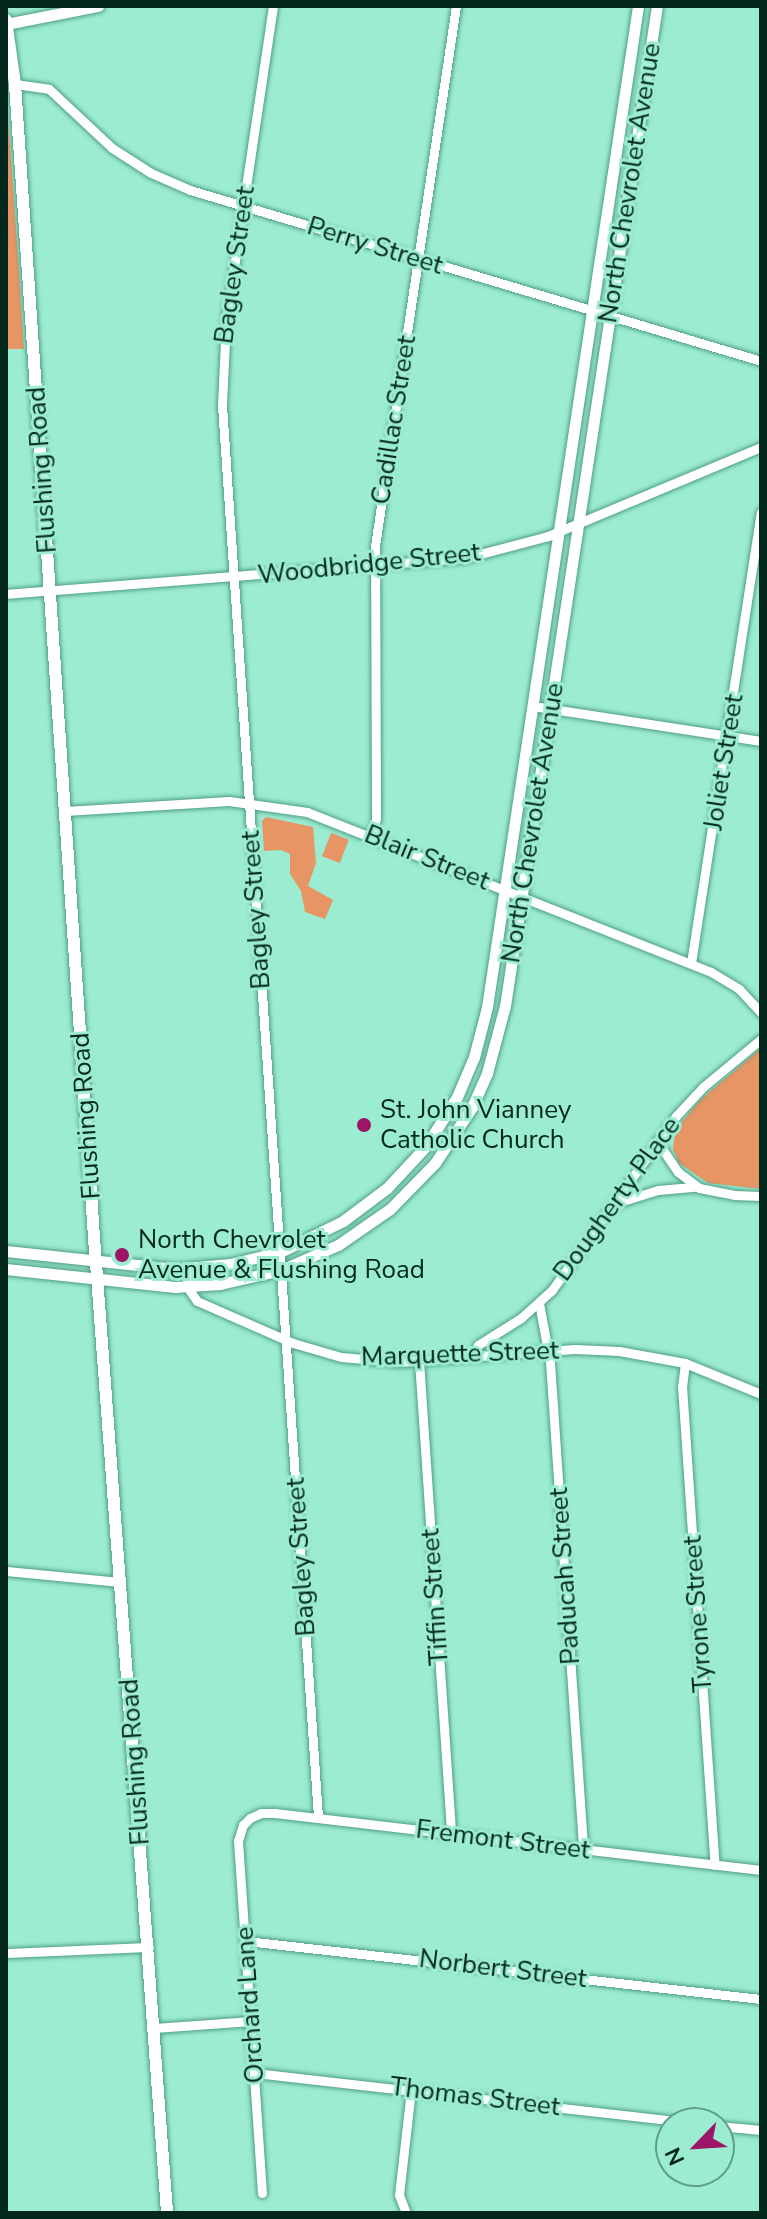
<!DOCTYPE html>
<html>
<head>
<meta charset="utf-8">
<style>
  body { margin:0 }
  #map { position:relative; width:767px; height:2219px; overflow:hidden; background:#9cecd1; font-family:"Nunito Sans",sans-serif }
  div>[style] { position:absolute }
  .green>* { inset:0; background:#e79565; transform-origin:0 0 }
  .roads { filter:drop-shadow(0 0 2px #4e9e85) drop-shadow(0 0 2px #4e9e85) }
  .minor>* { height:9px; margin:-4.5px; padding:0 4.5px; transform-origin:4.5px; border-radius:4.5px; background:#fff }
  .tertiary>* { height:11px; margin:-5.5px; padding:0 5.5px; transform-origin:5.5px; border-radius:5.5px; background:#fff }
  .secondary>* { height:12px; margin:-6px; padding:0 6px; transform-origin:6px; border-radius:6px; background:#fff }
  .dots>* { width:22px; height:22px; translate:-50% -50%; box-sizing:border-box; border:4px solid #9cecd1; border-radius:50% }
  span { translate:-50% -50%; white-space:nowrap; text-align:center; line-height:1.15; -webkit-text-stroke:6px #9cecd1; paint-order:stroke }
  .street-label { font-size:26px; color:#04281e }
  .poi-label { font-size:26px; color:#04281e }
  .left { translate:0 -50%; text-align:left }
  .frame { position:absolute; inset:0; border:8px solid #04281e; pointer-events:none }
  .north { position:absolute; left:655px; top:2107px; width:80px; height:80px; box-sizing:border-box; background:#9cecd1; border:2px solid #5f9e89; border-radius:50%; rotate:245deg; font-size:22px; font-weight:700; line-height:32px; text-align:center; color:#04281e }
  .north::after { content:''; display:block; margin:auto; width:28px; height:36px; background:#9c1566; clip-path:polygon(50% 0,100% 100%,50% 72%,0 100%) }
</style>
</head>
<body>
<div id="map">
  <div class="green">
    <i style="clip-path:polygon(6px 87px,19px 271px,24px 349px,6px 349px)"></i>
    <i style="clip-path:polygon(266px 817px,313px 827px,316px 863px,308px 886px,333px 900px,325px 919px,305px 912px,301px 891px,290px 874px,290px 854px,281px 850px,264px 851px,262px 821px)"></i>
    <i style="left:331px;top:833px;width:19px;height:25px;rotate:21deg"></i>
    <i style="clip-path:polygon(761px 1048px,761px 1189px,708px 1183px,679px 1163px,673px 1149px,674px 1139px,681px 1123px,700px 1100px)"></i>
  </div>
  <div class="roads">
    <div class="minor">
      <i style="left:273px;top:6px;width:317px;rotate:98.5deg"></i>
      <i style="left:226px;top:320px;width:85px;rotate:92.7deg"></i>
      <i style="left:222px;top:405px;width:1416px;rotate:86.11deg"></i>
      <i style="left:15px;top:84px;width:34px;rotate:8deg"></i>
      <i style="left:49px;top:89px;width:86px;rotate:43.1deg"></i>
      <i style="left:112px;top:148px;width:46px;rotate:32.7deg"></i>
      <i style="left:151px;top:173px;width:43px;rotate:23.6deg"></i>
      <i style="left:190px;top:190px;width:596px;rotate:16.67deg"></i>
      <i style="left:6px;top:594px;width:460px;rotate:-4.5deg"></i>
      <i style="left:465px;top:558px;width:86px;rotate:-14.8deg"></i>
      <i style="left:548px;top:536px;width:231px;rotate:-22.7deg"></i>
      <i style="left:532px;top:706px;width:232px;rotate:8.7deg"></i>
      <i style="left:65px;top:811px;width:164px;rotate:-3.5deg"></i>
      <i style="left:229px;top:801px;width:79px;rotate:8deg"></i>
      <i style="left:307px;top:812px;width:435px;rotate:21.6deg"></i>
      <i style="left:711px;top:972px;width:33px;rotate:31deg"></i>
      <i style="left:739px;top:989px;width:33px;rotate:47deg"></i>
      <i style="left:372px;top:836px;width:18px;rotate:-77deg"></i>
      <i style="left:376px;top:818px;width:272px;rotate:-90.2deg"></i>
      <i style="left:375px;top:546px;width:546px;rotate:-81.47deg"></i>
      <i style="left:691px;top:963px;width:456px;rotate:-81.2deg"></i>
      <i style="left:657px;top:1141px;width:37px;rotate:56deg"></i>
      <i style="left:678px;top:1172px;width:26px;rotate:37deg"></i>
      <i style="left:699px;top:1188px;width:36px;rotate:11deg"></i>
      <i style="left:734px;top:1195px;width:27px;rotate:2deg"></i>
      <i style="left:613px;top:1204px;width:47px;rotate:-17.3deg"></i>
      <i style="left:658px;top:1190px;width:37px;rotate:-5deg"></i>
      <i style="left:188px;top:1269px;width:22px;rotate:85deg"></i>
      <i style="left:190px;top:1291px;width:12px;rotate:55deg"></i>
      <i style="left:197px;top:1301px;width:105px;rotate:23.6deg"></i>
      <i style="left:293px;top:1343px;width:50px;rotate:16.3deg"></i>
      <i style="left:341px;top:1357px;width:58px;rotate:4.9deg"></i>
      <i style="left:399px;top:1362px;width:176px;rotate:-4.2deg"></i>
      <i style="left:575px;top:1349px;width:44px;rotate:2.6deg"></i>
      <i style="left:619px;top:1351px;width:67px;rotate:10.3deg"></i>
      <i style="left:685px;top:1363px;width:82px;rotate:22.2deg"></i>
      <i style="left:539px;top:1303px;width:60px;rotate:79.4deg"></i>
      <i style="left:550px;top:1362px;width:488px;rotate:86.1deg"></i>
      <i style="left:473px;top:1356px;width:12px;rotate:-66deg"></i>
      <i style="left:478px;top:1345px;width:51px;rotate:-32.1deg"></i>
      <i style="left:521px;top:1318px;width:42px;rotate:-42.1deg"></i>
      <i style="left:552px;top:1290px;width:214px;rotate:-54.5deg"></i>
      <i style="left:676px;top:1116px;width:40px;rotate:-47deg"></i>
      <i style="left:703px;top:1087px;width:75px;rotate:-39.6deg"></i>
      <i style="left:419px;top:1361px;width:474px;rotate:86.1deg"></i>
      <i style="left:685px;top:1363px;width:23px;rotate:97deg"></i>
      <i style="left:682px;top:1386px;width:480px;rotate:86.1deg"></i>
      <i style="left:6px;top:1571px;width:115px;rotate:5.5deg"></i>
      <i style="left:246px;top:1941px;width:518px;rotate:6.43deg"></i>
      <i style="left:6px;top:1953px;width:143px;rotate:-2.4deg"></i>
      <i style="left:155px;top:2028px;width:96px;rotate:-4.2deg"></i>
      <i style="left:255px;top:2073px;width:443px;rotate:6.5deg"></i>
      <i style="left:719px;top:2126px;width:42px;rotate:5.4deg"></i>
      <i style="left:262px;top:2193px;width:353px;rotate:-93.9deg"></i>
      <i style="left:238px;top:1841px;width:17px;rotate:-73deg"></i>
      <i style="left:243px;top:1825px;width:10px;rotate:-45deg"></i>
      <i style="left:250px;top:1818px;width:12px;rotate:-24deg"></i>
      <i style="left:261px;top:1813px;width:14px"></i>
      <i style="left:275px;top:1813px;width:489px;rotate:6.7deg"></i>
      <i style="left:406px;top:2213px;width:19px;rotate:-111deg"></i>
      <i style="left:399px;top:2195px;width:106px;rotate:-83.5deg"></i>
    </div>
    <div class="tertiary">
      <i style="left:6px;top:24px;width:94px;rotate:-11.1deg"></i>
      <i style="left:6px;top:1251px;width:170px;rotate:6.1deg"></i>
      <i style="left:175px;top:1269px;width:55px;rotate:-5.2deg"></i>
      <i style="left:230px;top:1264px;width:51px;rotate:-13.5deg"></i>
      <i style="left:280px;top:1252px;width:70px;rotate:-26.2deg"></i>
      <i style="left:343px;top:1221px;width:55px;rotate:-36.9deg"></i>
      <i style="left:387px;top:1188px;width:57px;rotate:-47.1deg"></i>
      <i style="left:426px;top:1146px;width:58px;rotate:-57.7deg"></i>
      <i style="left:457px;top:1097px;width:43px;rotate:-67deg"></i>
      <i style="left:474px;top:1057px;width:52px;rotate:-75.4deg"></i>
      <i style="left:487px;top:1007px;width:1012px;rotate:-81.42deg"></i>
      <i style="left:6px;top:1269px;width:170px;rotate:6.1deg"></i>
      <i style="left:175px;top:1287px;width:45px;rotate:-3.8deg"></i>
      <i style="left:220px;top:1284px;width:63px;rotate:-12.9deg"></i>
      <i style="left:281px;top:1270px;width:62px;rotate:-23.7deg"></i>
      <i style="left:338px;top:1245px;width:63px;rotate:-34.7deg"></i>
      <i style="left:390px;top:1209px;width:64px;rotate:-45.6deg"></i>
      <i style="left:435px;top:1163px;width:67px;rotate:-56.5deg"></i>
      <i style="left:472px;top:1107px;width:37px;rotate:-66deg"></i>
      <i style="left:487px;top:1073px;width:69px;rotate:-75deg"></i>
      <i style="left:505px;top:1006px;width:1011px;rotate:-81.36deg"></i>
    </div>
    <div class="secondary">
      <i style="left:6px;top:20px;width:65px;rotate:82deg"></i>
      <i style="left:15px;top:84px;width:1169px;rotate:86.08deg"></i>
      <i style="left:95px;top:1250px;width:966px;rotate:85.72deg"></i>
    </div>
  </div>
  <div class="dots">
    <i style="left:364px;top:1125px;background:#9c1566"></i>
    <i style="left:122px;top:1255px;background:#9c1566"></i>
  </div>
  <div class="street-label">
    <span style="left:630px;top:183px;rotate:-81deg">North Chevrolet Avenue</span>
    <span style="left:375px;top:246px;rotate:17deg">Perry Street</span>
    <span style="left:235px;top:265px;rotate:-82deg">Bagley Street</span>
    <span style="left:394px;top:420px;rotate:-81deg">Cadillac Street</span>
    <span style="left:42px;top:470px;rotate:-94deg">Flushing Road</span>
    <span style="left:369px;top:564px;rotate:-6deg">Woodbridge Street</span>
    <span style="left:724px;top:762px;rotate:-81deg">Joliet Street</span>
    <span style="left:533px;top:823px;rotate:-81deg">North Chevrolet Avenue</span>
    <span style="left:427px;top:858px;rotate:22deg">Blair Street</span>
    <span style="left:256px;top:910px;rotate:-94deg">Bagley Street</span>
    <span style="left:86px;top:1116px;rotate:-94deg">Flushing Road</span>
    <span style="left:617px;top:1199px;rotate:-54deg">Dougherty Place</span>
    <span style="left:460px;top:1354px;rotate:-2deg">Marquette Street</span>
    <span style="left:301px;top:1557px;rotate:-94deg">Bagley Street</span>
    <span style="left:565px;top:1576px;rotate:-94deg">Paducah Street</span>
    <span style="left:435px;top:1597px;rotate:-94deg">Tiffin Street</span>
    <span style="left:698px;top:1614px;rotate:-94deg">Tyrone Street</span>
    <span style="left:135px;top:1762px;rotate:-94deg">Flushing Road</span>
    <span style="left:503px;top:1840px;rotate:7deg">Fremont Street</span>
    <span style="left:503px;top:1969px;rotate:7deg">Norbert Street</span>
    <span style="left:250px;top:2005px;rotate:-94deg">Orchard Lane</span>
    <span style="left:475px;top:2097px;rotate:7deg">Thomas Street</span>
  </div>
  <div class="poi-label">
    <span class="left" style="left:380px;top:1125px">St. John Vianney<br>Catholic Church</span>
    <span class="left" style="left:138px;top:1255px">North Chevrolet<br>Avenue &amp; Flushing Road</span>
  </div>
  <div class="frame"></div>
  <div class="north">N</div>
</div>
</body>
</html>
